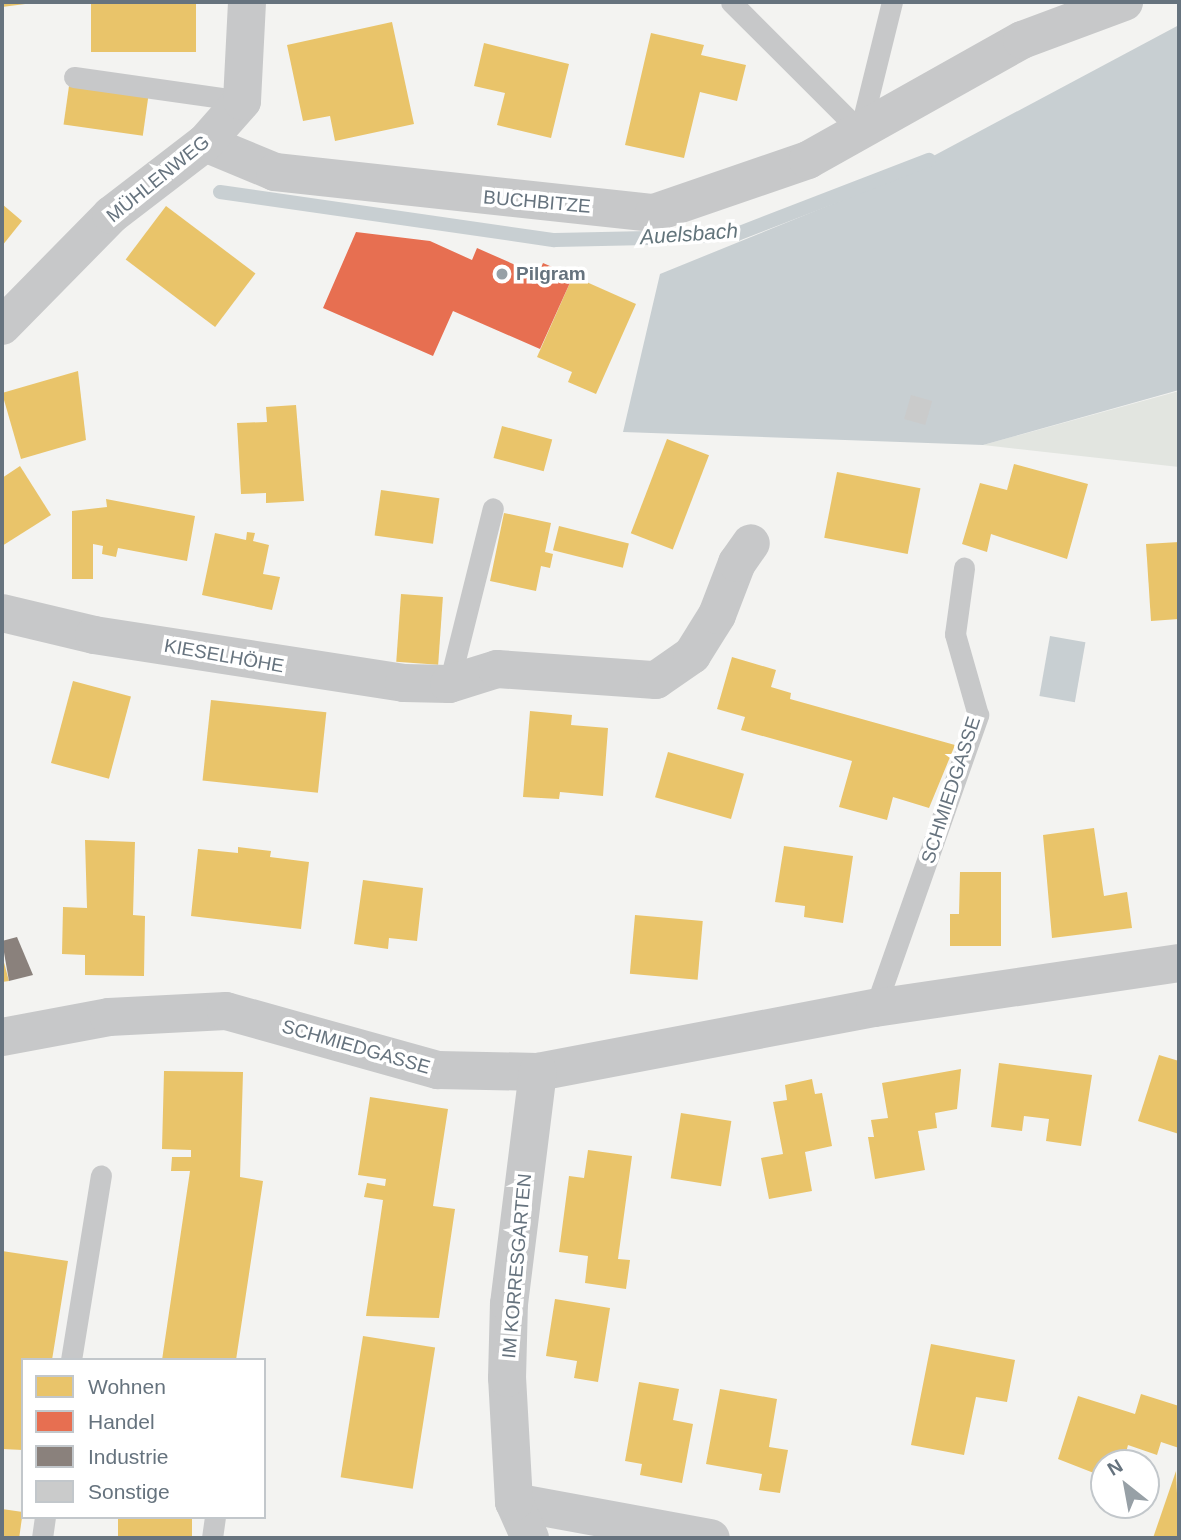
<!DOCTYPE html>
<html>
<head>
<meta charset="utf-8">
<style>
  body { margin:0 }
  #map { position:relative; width:1181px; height:1540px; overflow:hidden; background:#f3f3f1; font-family:Arial,sans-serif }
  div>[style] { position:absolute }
  .green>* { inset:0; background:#e2e5e0 }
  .water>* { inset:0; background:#c8cfd2; transform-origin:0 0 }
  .homes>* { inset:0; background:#e9c46a; transform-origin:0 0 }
  .shops>* { inset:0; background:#e76f51 }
  .industry>* { inset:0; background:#8a817c }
  .stream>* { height:14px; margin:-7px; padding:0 7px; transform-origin:7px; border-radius:7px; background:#c8cfd2 }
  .building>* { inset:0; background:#cacbcb; transform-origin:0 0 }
  .service>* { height:21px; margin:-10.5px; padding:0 10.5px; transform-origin:10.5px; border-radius:10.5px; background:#c7c8c9 }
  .minor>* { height:38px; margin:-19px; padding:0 19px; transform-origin:19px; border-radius:19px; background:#c7c8c9 }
  .dots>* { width:19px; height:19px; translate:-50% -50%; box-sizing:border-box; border:4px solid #fff; border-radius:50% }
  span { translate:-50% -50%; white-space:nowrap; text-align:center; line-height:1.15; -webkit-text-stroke:7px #fff; paint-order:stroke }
  .street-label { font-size:19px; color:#66737e }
  .poi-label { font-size:19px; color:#66737e; font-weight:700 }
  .left { translate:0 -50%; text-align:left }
  .water-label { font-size:21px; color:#62747b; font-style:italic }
  .frame { position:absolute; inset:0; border:4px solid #66737e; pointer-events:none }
  .legend { position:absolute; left:21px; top:1358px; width:245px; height:161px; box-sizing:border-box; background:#fff; border:2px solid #c2c7cb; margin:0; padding:9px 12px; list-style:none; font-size:21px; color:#66737e }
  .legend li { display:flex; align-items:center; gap:14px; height:35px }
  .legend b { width:35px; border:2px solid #c2c7cb }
  .north { position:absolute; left:1090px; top:1449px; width:70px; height:70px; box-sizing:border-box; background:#fff; border:2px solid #c2c7cb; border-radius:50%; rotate:329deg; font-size:19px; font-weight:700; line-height:28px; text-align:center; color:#66737e }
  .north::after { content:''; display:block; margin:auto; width:24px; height:32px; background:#97a0a6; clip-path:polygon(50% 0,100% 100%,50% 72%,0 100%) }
</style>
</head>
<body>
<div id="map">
  <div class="green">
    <i style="clip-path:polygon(1179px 391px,1179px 467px,983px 445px)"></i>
  </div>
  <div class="water">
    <i style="clip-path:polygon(1179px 25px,1179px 390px,983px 445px,623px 432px,660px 274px,879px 185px)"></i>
    <i style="left:1050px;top:636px;width:36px;height:61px;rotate:10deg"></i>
  </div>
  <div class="homes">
    <i style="clip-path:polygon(2px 2px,33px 2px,33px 3px,2px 7px)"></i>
    <i style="left:91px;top:2px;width:105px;height:50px"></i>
    <i style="clip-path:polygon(392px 22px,414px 124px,335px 141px,330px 116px,303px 121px,287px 45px)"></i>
    <i style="clip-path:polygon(651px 33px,704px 45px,701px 55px,746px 65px,737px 101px,700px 92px,684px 158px,625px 145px)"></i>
    <i style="clip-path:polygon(484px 43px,569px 64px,551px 138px,497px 125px,505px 93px,474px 86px)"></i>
    <i style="left:69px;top:86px;width:80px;height:39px;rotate:8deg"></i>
    <i style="clip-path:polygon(2px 204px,22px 221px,2px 246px)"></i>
    <i style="left:166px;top:206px;width:112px;height:67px;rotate:37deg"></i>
    <i style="clip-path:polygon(573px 276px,636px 304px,596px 394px,568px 382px,572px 372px,537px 357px)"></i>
    <i style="clip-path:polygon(78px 371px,86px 440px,21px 459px,2px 393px)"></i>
    <i style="clip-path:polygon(296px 405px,304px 501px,266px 503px,266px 493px,241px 494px,237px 423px,267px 422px,266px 407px)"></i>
    <i style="left:502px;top:426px;width:52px;height:33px;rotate:15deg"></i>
    <i style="left:667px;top:439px;width:45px;height:101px;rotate:21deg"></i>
    <i style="clip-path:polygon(1014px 464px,1088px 484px,1067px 559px,991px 534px,987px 552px,962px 544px,980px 483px,1007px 490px)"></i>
    <i style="clip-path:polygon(20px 466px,51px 515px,2px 546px,2px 478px)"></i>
    <i style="left:837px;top:472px;width:85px;height:67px;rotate:11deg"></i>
    <i style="left:381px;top:490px;width:59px;height:46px;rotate:8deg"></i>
    <i style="clip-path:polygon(106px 499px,195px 516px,187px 561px,118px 548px,116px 557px,102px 554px,103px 546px,93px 544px,93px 579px,72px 579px,72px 511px,107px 507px)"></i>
    <i style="clip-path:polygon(504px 513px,551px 523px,545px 552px,553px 554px,550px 568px,541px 566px,536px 591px,490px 581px)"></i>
    <i style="left:559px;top:526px;width:72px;height:25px;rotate:14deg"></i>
    <i style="clip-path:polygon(247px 532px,255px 533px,253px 541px,269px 545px,263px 574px,280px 577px,272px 610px,202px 595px,215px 533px,246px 540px)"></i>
    <i style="clip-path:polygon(1179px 542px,1179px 619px,1151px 621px,1146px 544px)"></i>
    <i style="left:401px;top:594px;width:42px;height:68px;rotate:4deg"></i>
    <i style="clip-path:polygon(732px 657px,776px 670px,771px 687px,791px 693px,790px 699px,955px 745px,929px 808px,893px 797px,887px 820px,839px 807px,852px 761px,741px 730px,745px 717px,717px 709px)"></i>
    <i style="left:73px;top:681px;width:60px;height:85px;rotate:15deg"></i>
    <i style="left:211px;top:700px;width:116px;height:81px;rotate:6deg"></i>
    <i style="clip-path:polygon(530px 711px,572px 715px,571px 725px,608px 728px,603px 796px,560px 792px,559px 799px,523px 797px)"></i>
    <i style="left:668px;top:752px;width:79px;height:47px;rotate:16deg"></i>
    <i style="clip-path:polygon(1094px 828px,1104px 896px,1127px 892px,1132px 928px,1052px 938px,1043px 835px)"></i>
    <i style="clip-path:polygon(85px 840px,135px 842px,133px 915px,145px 916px,144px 976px,85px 975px,85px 955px,62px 954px,63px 907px,87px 908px)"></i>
    <i style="clip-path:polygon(784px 846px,853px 856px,843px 923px,804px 917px,805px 906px,775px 902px)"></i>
    <i style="clip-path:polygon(238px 847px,271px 851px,270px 857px,309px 862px,301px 929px,191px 916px,198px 849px,238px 853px)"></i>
    <i style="clip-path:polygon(960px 872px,1001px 872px,1001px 946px,950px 946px,950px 914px,959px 914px)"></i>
    <i style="clip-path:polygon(363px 880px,423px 888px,417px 941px,389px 938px,388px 949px,354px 944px)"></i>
    <i style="left:635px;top:915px;width:68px;height:59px;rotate:5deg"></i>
    <i style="clip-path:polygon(2px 955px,9px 981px,2px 982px)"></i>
    <i style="clip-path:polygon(1159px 1055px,1179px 1061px,1179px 1134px,1138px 1121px)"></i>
    <i style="clip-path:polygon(999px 1063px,1092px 1075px,1081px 1146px,1046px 1141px,1049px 1119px,1024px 1116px,1022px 1131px,991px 1127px)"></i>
    <i style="clip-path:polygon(961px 1069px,957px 1109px,935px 1113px,937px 1128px,918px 1131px,925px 1170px,875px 1179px,868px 1137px,874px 1137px,871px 1120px,888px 1118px,882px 1083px)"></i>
    <i style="clip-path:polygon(164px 1071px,243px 1072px,240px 1177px,263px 1181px,236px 1360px,162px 1360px,190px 1171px,171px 1171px,172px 1157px,191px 1157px,191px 1150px,162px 1149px)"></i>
    <i style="clip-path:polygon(812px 1079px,815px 1094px,822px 1093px,832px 1146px,805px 1152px,812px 1191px,769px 1199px,761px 1158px,783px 1154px,773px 1102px,787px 1100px,785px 1085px)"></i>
    <i style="clip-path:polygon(370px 1097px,448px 1109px,433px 1206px,455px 1209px,439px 1318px,366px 1316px,383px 1200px,364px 1197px,367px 1183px,385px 1186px,386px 1179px,358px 1175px)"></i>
    <i style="left:681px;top:1113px;width:51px;height:66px;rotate:9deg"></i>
    <i style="clip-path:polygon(588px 1150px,632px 1156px,618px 1259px,630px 1260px,626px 1289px,585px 1283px,588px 1256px,559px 1252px,569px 1176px,584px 1178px)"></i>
    <i style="clip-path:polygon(2px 1251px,68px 1261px,52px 1360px,23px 1360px,23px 1450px,2px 1449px)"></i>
    <i style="clip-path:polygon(555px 1299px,610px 1308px,598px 1382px,574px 1378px,577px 1361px,546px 1356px)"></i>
    <i style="left:363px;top:1336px;width:73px;height:143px;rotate:9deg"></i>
    <i style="clip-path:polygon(931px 1344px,1015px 1360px,1007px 1402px,976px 1397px,964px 1455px,911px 1445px)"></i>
    <i style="clip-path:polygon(639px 1382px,679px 1389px,673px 1420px,693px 1424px,682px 1483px,640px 1475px,642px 1464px,625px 1461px)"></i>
    <i style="clip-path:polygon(720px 1389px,777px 1399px,769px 1447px,788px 1450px,780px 1493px,759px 1490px,762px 1474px,706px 1464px)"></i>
    <i style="clip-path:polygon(1141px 1394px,1179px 1406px,1179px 1448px,1161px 1442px,1157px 1455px,1128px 1445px,1123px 1463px,1104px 1463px,1104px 1477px,1058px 1459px,1078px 1396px,1135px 1414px)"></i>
    <i style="clip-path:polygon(1176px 1471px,1179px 1538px,1153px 1538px)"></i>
    <i style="left:2px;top:1509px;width:21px;height:29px;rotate:8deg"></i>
    <i style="left:118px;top:1517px;width:74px;height:21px"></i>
  </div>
  <div class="shops">
    <i style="clip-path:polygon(356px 232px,430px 241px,472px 260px,477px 248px,538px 275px,543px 263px,573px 276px,540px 349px,453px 311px,433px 356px,323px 308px)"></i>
  </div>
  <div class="industry">
    <i style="clip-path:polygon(17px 937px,33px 975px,9px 981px,2px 941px)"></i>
  </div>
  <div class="stream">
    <i style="left:220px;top:192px;width:338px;rotate:8.2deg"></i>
    <i style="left:555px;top:240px;width:93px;rotate:-1.2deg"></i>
    <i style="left:648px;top:238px;width:89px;rotate:-2.6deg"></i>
    <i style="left:737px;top:234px;width:206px;rotate:-21.1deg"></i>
  </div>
  <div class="building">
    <i style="left:911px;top:395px;width:22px;height:25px;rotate:16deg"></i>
  </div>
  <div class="service">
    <i style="left:731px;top:2px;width:182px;rotate:45deg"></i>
    <i style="left:74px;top:77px;width:170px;rotate:8.1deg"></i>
    <i style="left:860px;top:131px;width:133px;rotate:-76.1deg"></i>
    <i style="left:449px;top:684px;width:181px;rotate:-76deg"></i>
    <i style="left:875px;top:1008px;width:311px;rotate:-70.6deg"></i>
    <i style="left:978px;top:715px;width:84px;rotate:-105.9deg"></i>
    <i style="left:955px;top:634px;width:67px;rotate:-82.2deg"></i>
    <i style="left:71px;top:1360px;width:187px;rotate:-80.8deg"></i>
    <i style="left:42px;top:1538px;width:21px;rotate:-82deg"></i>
    <i style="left:212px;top:1538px;width:21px;rotate:-82deg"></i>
  </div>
  <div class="minor">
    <i style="left:205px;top:143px;width:76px;rotate:22.5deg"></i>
    <i style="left:275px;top:172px;width:381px;rotate:6.2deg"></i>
    <i style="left:654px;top:213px;width:163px;rotate:-19deg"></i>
    <i style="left:808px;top:160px;width:245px;rotate:-29.3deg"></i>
    <i style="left:1022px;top:40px;width:109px;rotate:-20.4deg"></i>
    <i style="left:2px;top:326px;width:156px;rotate:-45.5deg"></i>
    <i style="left:111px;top:215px;width:118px;rotate:-37.5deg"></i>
    <i style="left:205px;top:143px;width:56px;rotate:-48.6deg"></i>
    <i style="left:242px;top:101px;width:99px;rotate:-87.1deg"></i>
    <i style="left:2px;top:613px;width:95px;rotate:13.4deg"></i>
    <i style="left:94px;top:635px;width:314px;rotate:8.8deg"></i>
    <i style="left:404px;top:683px;width:45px;rotate:1.3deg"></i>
    <i style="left:449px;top:684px;width:50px;rotate:-17.4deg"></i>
    <i style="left:497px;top:669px;width:159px;rotate:4deg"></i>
    <i style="left:656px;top:680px;width:44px;rotate:-34.8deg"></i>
    <i style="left:692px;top:655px;width:47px;rotate:-58deg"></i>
    <i style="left:717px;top:615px;width:56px;rotate:-69deg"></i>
    <i style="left:737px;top:563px;width:24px;rotate:-55deg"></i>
    <i style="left:2px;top:1037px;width:109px;rotate:-10.6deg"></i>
    <i style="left:109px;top:1017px;width:117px;rotate:-2.9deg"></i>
    <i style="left:226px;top:1011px;width:220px;rotate:15.6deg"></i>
    <i style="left:438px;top:1070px;width:100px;rotate:1.1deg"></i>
    <i style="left:538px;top:1072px;width:343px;rotate:-10.8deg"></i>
    <i style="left:875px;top:1008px;width:307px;rotate:-8.4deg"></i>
    <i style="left:514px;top:1502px;width:200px;rotate:10.4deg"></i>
    <i style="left:530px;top:1538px;width:39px;rotate:-114deg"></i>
    <i style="left:514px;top:1502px;width:124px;rotate:-93.2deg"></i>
    <i style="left:507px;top:1378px;width:74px;rotate:-88.5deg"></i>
    <i style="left:509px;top:1304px;width:234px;rotate:-82.9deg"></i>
  </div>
  <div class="dots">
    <i style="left:502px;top:274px;background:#97a0a6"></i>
  </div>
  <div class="street-label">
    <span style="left:158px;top:179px;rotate:-39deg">MÜHLENWEG</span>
    <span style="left:537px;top:202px;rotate:5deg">BUCHBITZE</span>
    <span style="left:224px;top:656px;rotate:10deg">KIESELHÖHE</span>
    <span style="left:951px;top:790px;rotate:-72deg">SCHMIEDGASSE</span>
    <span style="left:356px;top:1047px;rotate:16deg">SCHMIEDGASSE</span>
    <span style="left:517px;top:1266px;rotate:-85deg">IM KORRESGARTEN</span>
  </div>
  <div class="poi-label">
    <span class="left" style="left:516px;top:274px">Pilgram</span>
  </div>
  <div class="water-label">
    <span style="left:689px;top:234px;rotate:-4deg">Auelsbach</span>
  </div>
  <div class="frame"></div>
  <ul class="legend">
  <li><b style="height:19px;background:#e9c46a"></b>Wohnen</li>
  <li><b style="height:19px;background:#e76f51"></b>Handel</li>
  <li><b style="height:19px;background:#8a817c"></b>Industrie</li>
  <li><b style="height:19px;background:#cacbcb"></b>Sonstige</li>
  </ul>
  <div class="north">N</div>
</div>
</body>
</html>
